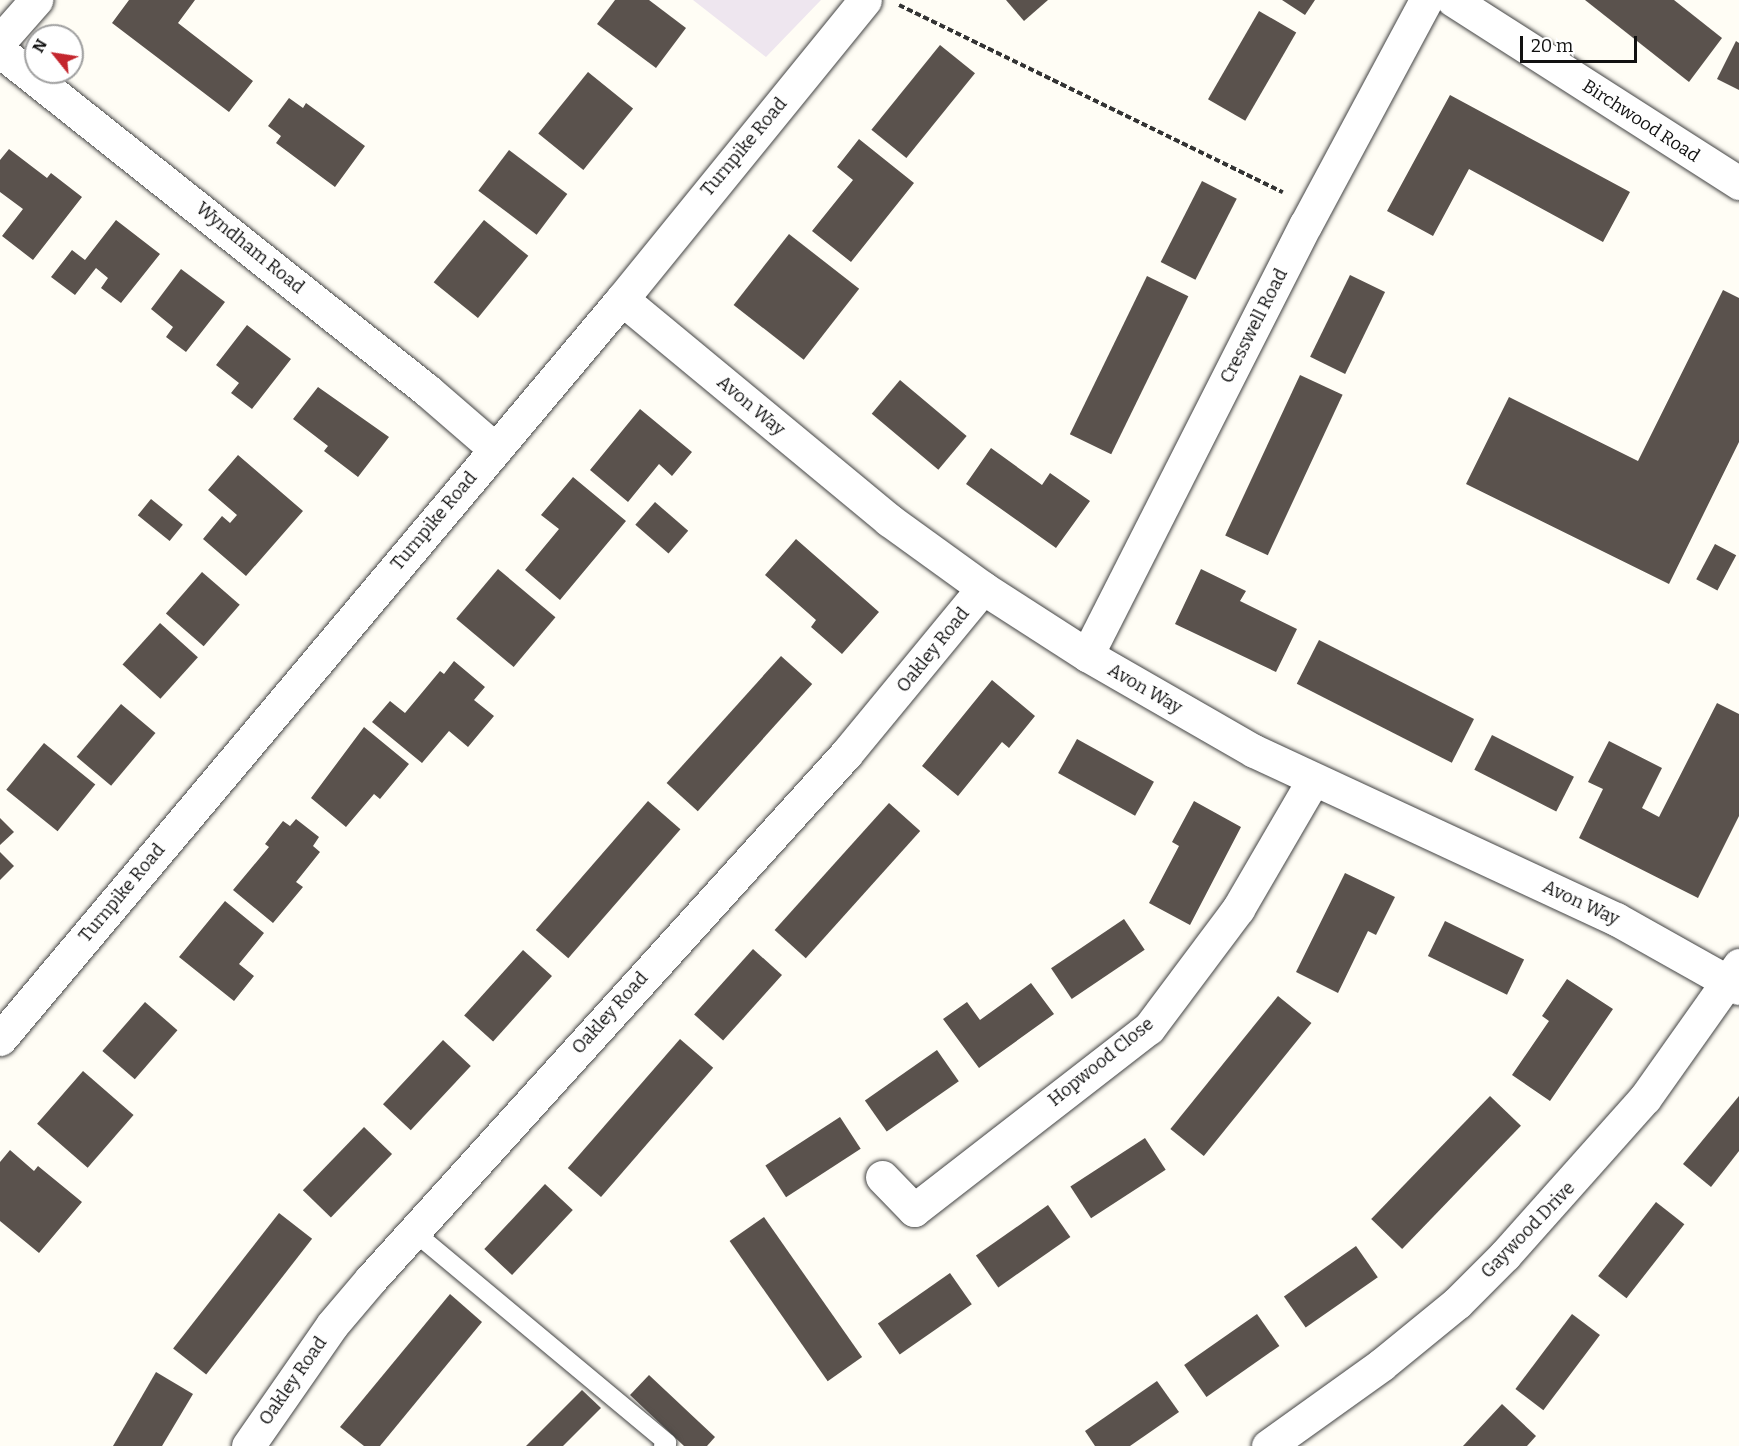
<!DOCTYPE html>
<html>
<head>
<meta charset="utf-8">
<style>
  body { margin:0 }
  #map { position:relative; width:1739px; height:1446px; overflow:hidden; background:#fffdf5; font-family:Bitter,serif }
  div>[style] { position:absolute }
  .industrial>* { inset:0; background:#eee6ef }
  .building>* { inset:0; background:#5a524d; transform-origin:0 0 }
  .path>* { height:4px; margin-top:-2px; transform-origin:0; background:repeating-linear-gradient(90deg,#333 0 6px,transparent 0 9px) }
  .roads { filter:drop-shadow(0 0 2px #444) drop-shadow(0 0 2px #444) }
  .service>* { height:18px; margin:-9px; padding:0 9px; transform-origin:9px; border-radius:9px; background:#fff }
  .minor>* { height:33px; margin:-16.5px; padding:0 16.5px; transform-origin:16.5px; border-radius:16.5px; background:#fff }
  .tertiary>* { height:33px; margin:-16.5px; padding:0 16.5px; transform-origin:16.5px; border-radius:16.5px; background:#fff }
  span { translate:-50% -50%; white-space:nowrap; text-align:center; line-height:1.15; -webkit-text-stroke:6px #fff; paint-order:stroke }
  .street-label { font-size:18px; color:#111 }
  .north { position:absolute; left:24px; top:24px; width:60px; height:60px; box-sizing:border-box; background:#fff; border:2px solid #a0a0a0; border-radius:50%; rotate:300deg; font-size:16px; font-weight:700; line-height:24px; text-align:center; color:#111 }
  .north::after { content:''; display:block; margin:auto; width:21px; height:27px; background:#c4262e; clip-path:polygon(50% 0,100% 100%,50% 72%,0 100%) }
  .scale { position:absolute; left:1520px; top:36px; width:117px; height:27px; box-sizing:border-box; border:3px solid #111; border-top:0; padding-left:8px; font-size:18px; line-height:21px; white-space:nowrap; color:#111; -webkit-text-stroke:4px #fff; paint-order:stroke }
</style>
</head>
<body>
<div id="map">
  <div class="industrial">
    <i style="clip-path:polygon(693px 0,821px 0,766px 57px)"></i>
  </div>
  <div class="building">
    <i style="clip-path:polygon(129px 0,195px 0,178px 23px,253px 81px,229px 112px,112px 23px)"></i>
    <i style="clip-path:polygon(615px 0,649px 0,686px 28px,656px 68px,597px 24px)"></i>
    <i style="clip-path:polygon(1006px 0,1048px 0,1024px 21px)"></i>
    <i style="clip-path:polygon(1282px 0,1315px 0,1305px 15px)"></i>
    <i style="clip-path:polygon(1585px 0,1674px 0,1722px 38px,1689px 82px)"></i>
    <i style="left:1259px;top:11px;width:43px;height:102px;rotate:30deg"></i>
    <i style="clip-path:polygon(1736px 41px,1739px 43px,1739px 90px,1717px 79px)"></i>
    <i style="left:940px;top:45px;width:45px;height:109px;rotate:39deg"></i>
    <i style="left:588px;top:72px;width:58px;height:79px;rotate:39deg"></i>
    <i style="clip-path:polygon(1450px 95px,1630px 192px,1603px 242px,1469px 169px,1433px 236px,1387px 211px)"></i>
    <i style="clip-path:polygon(289px 98px,303px 108px,306px 103px,365px 146px,335px 187px,276px 143px,281px 136px,268px 126px)"></i>
    <i style="clip-path:polygon(859px 139px,914px 183px,851px 262px,812px 231px,853px 180px,837px 167px)"></i>
    <i style="clip-path:polygon(9px 149px,47px 178px,51px 173px,82px 197px,33px 260px,2px 236px,23px 209px,0 192px,0 160px)"></i>
    <i style="left:509px;top:150px;width:73px;height:51px;rotate:37deg"></i>
    <i style="left:1202px;top:181px;width:39px;height:91px;rotate:27deg"></i>
    <i style="clip-path:polygon(116px 220px,160px 254px,121px 303px,101px 288px,108px 278px,96px 268px,75px 295px,51px 277px,72px 250px,85px 260px)"></i>
    <i style="left:484px;top:220px;width:57px;height:80px;rotate:39deg"></i>
    <i style="left:789px;top:234px;width:89px;height:90px;rotate:38deg"></i>
    <i style="clip-path:polygon(181px 269px,225px 302px,186px 352px,166px 337px,173px 327px,151px 309px)"></i>
    <i style="left:1350px;top:275px;width:39px;height:91px;rotate:26deg"></i>
    <i style="left:1147px;top:276px;width:46px;height:176px;rotate:26deg"></i>
    <i style="clip-path:polygon(1723px 290px,1739px 298px,1739px 442px,1669px 584px,1466px 484px,1509px 397px,1638px 461px)"></i>
    <i style="clip-path:polygon(247px 325px,291px 359px,252px 409px,231px 393px,239px 383px,216px 365px)"></i>
    <i style="left:1300px;top:375px;width:47px;height:177px;rotate:25deg"></i>
    <i style="left:900px;top:380px;width:87px;height:44px;rotate:40deg"></i>
    <i style="clip-path:polygon(318px 387px,389px 437px,358px 477px,324px 451px,328px 446px,293px 419px)"></i>
    <i style="clip-path:polygon(640px 409px,692px 452px,672px 476px,659px 464px,628px 502px,590px 470px)"></i>
    <i style="clip-path:polygon(991px 448px,1042px 485px,1050px 473px,1090px 501px,1056px 548px,966px 484px)"></i>
    <i style="clip-path:polygon(238px 455px,303px 511px,246px 576px,203px 539px,222px 516px,230px 523px,237px 515px,208px 490px)"></i>
    <i style="clip-path:polygon(573px 477px,626px 521px,560px 600px,525px 570px,559px 529px,541px 515px)"></i>
    <i style="left:151px;top:499px;width:41px;height:21px;rotate:39deg"></i>
    <i style="left:655px;top:502px;width:44px;height:30px;rotate:41deg"></i>
    <i style="clip-path:polygon(796px 539px,879px 612px,842px 654px,811px 627px,816px 620px,765px 575px)"></i>
    <i style="left:1715px;top:544px;width:24px;height:40px;rotate:28deg"></i>
    <i style="left:498px;top:569px;width:75px;height:65px;rotate:40deg"></i>
    <i style="clip-path:polygon(1201px 569px,1246px 591px,1240px 601px,1297px 629px,1276px 672px,1175px 624px)"></i>
    <i style="left:202px;top:572px;width:50px;height:55px;rotate:41deg"></i>
    <i style="left:160px;top:623px;width:51px;height:56px;rotate:42deg"></i>
    <i style="left:1319px;top:640px;width:174px;height:49px;rotate:27deg"></i>
    <i style="left:781px;top:656px;width:42px;height:171px;rotate:42deg"></i>
    <i style="clip-path:polygon(454px 661px,485px 687px,474px 700px,494px 716px,468px 747px,449px 731px,422px 763px,372px 722px,390px 701px,405px 713px,440px 671px,444px 674px)"></i>
    <i style="clip-path:polygon(992px 680px,1035px 716px,1009px 748px,1002px 742px,958px 796px,922px 766px)"></i>
    <i style="clip-path:polygon(1717px 703px,1739px 714px,1739px 816px,1698px 898px,1579px 838px,1603px 789px,1588px 782px,1609px 741px,1662px 768px,1642px 808px,1659px 817px)"></i>
    <i style="left:121px;top:704px;width:45px;height:69px;rotate:40deg"></i>
    <i style="clip-path:polygon(364px 727px,409px 764px,380px 799px,374px 794px,346px 827px,311px 798px)"></i>
    <i style="left:1492px;top:735px;width:92px;height:39px;rotate:27deg"></i>
    <i style="left:1077px;top:739px;width:88px;height:39px;rotate:29deg"></i>
    <i style="left:44px;top:743px;width:66px;height:60px;rotate:39deg"></i>
    <i style="left:648px;top:801px;width:43px;height:171px;rotate:41deg"></i>
    <i style="clip-path:polygon(1194px 801px,1241px 827px,1190px 925px,1149px 903px,1179px 846px,1172px 842px)"></i>
    <i style="left:889px;top:803px;width:42px;height:171px;rotate:42deg"></i>
    <i style="clip-path:polygon(0 818px,14px 832px,0 845px)"></i>
    <i style="clip-path:polygon(296px 819px,319px 837px,313px 846px,320px 852px,296px 882px,303px 887px,273px 923px,233px 890px,269px 847px,265px 844px,283px 821px,290px 826px)"></i>
    <i style="clip-path:polygon(0 852px,14px 866px,0 880px)"></i>
    <i style="clip-path:polygon(1345px 873px,1395px 897px,1376px 935px,1368px 931px,1338px 993px,1296px 972px)"></i>
    <i style="clip-path:polygon(225px 901px,264px 933px,239px 964px,254px 976px,234px 1001px,179px 957px)"></i>
    <i style="left:1124px;top:919px;width:37px;height:88px;rotate:56deg"></i>
    <i style="left:1445px;top:921px;width:88px;height:39px;rotate:26deg"></i>
    <i style="left:753px;top:949px;width:39px;height:88px;rotate:42deg"></i>
    <i style="left:523px;top:950px;width:39px;height:88px;rotate:42deg"></i>
    <i style="clip-path:polygon(1567px 979px,1613px 1009px,1550px 1101px,1512px 1075px,1549px 1021px,1542px 1016px)"></i>
    <i style="clip-path:polygon(1031px 983px,1054px 1014px,979px 1068px,943px 1019px,967px 1002px,980px 1020px)"></i>
    <i style="left:1278px;top:996px;width:43px;height:171px;rotate:39deg"></i>
    <i style="left:145px;top:1002px;width:43px;height:65px;rotate:41deg"></i>
    <i style="left:680px;top:1039px;width:44px;height:171px;rotate:41deg"></i>
    <i style="left:443px;top:1040px;width:38px;height:88px;rotate:43deg"></i>
    <i style="left:937px;top:1050px;width:38px;height:88px;rotate:55deg"></i>
    <i style="left:83px;top:1071px;width:67px;height:70px;rotate:41deg"></i>
    <i style="left:1490px;top:1096px;width:43px;height:171px;rotate:44deg"></i>
    <i style="clip-path:polygon(1739px 1096px,1739px 1151px,1711px 1187px,1683px 1164px)"></i>
    <i style="left:840px;top:1117px;width:38px;height:89px;rotate:57deg"></i>
    <i style="left:364px;top:1127px;width:39px;height:88px;rotate:44deg"></i>
    <i style="left:1145px;top:1138px;width:38px;height:89px;rotate:57deg"></i>
    <i style="clip-path:polygon(10px 1150px,34px 1171px,38px 1166px,82px 1202px,39px 1253px,0 1221px,0 1162px)"></i>
    <i style="left:545px;top:1184px;width:38px;height:89px;rotate:43deg"></i>
    <i style="left:1656px;top:1202px;width:36px;height:94px;rotate:38deg"></i>
    <i style="left:1048px;top:1205px;width:39px;height:88px;rotate:55deg"></i>
    <i style="left:279px;top:1213px;width:42px;height:172px;rotate:38deg"></i>
    <i style="left:764px;top:1217px;width:171px;height:42px;rotate:55deg"></i>
    <i style="left:1356px;top:1246px;width:38px;height:88px;rotate:55deg"></i>
    <i style="left:950px;top:1273px;width:38px;height:88px;rotate:55deg"></i>
    <i style="clip-path:polygon(450px 1294px,482px 1322px,380px 1446px,364px 1446px,340px 1427px)"></i>
    <i style="left:1257px;top:1314px;width:39px;height:89px;rotate:55deg"></i>
    <i style="left:1572px;top:1314px;width:35px;height:94px;rotate:37deg"></i>
    <i style="clip-path:polygon(156px 1372px,193px 1394px,162px 1446px,113px 1446px)"></i>
    <i style="clip-path:polygon(649px 1375px,715px 1437px,707px 1446px,684px 1446px,630px 1395px)"></i>
    <i style="clip-path:polygon(1157px 1381px,1179px 1412px,1130px 1446px,1095px 1446px,1085px 1431px)"></i>
    <i style="clip-path:polygon(582px 1390px,601px 1408px,563px 1446px,526px 1446px)"></i>
    <i style="clip-path:polygon(1502px 1404px,1536px 1436px,1527px 1446px,1463px 1446px)"></i>
  </div>
  <div class="path">
    <i style="left:899px;top:5px;width:427px;rotate:26deg"></i>
  </div>
  <div class="roads">
    <div class="service">
      <i style="left:413px;top:1231px;width:331px;rotate:39.8deg"></i>
      <i style="left:667px;top:1443px;width:5px;rotate:143deg"></i>
    </div>
    <div class="minor">
      <i style="left:1453px;top:0;width:340px;rotate:32.6deg"></i>
      <i style="left:0;top:41px;width:55px;rotate:-48.7deg"></i>
      <i style="left:0;top:51px;width:547px;rotate:38.46deg"></i>
      <i style="left:428px;top:391px;width:89px;rotate:40.9deg"></i>
      <i style="left:622px;top:299px;width:347px;rotate:39.6deg"></i>
      <i style="left:889px;top:520px;width:116px;rotate:35.9deg"></i>
      <i style="left:983px;top:588px;width:124px;rotate:32.8deg"></i>
      <i style="left:1087px;top:655px;width:193px;rotate:29.9deg"></i>
      <i style="left:1254px;top:751px;width:399px;rotate:24.9deg"></i>
      <i style="left:1616px;top:919px;width:141px;rotate:29.3deg"></i>
      <i style="left:1087px;top:655px;width:483px;rotate:-63.1deg"></i>
      <i style="left:1306px;top:224px;width:254px;rotate:-61.8deg"></i>
      <i style="left:882px;top:1177px;width:46px;rotate:45.9deg"></i>
      <i style="left:914px;top:1210px;width:297px;rotate:-37.8deg"></i>
      <i style="left:1149px;top:1028px;width:149px;rotate:-53.2deg"></i>
      <i style="left:1238px;top:909px;width:149px;rotate:-59.8deg"></i>
      <i style="left:248px;top:1446px;width:147px;rotate:-55.2deg"></i>
      <i style="left:332px;top:1325px;width:60px;rotate:-49.7deg"></i>
      <i style="left:371px;top:1279px;width:708px;rotate:-47.86deg"></i>
      <i style="left:846px;top:754px;width:215px;rotate:-50.5deg"></i>
      <i style="left:1268px;top:1446px;width:139px;rotate:-35.6deg"></i>
      <i style="left:1381px;top:1365px;width:98px;rotate:-39.2deg"></i>
      <i style="left:1457px;top:1303px;width:68px;rotate:-45deg"></i>
      <i style="left:1505px;top:1255px;width:210px;rotate:-48.3deg"></i>
      <i style="left:1645px;top:1098px;width:163px;rotate:-54.7deg"></i>
    </div>
    <div class="tertiary">
      <i style="left:0;top:1039px;width:967px;rotate:-49.95deg"></i>
      <i style="left:622px;top:299px;width:385px;rotate:-50.9deg"></i>
    </div>
  </div>
  <div class="street-label">
    <span style="left:1641px;top:121px;rotate:33deg">Birchwood Road</span>
    <span style="left:744px;top:147px;rotate:-50deg">Turnpike Road</span>
    <span style="left:250px;top:248px;rotate:39deg">Wyndham Road</span>
    <span style="left:1254px;top:326px;rotate:-63deg">Cresswell Road</span>
    <span style="left:751px;top:406px;rotate:40deg">Avon Way</span>
    <span style="left:434px;top:521px;rotate:-50deg">Turnpike Road</span>
    <span style="left:933px;top:650px;rotate:-51deg">Oakley Road</span>
    <span style="left:1145px;top:689px;rotate:30deg">Avon Way</span>
    <span style="left:122px;top:893px;rotate:-50deg">Turnpike Road</span>
    <span style="left:1581px;top:903px;rotate:25deg">Avon Way</span>
    <span style="left:610px;top:1013px;rotate:-48deg">Oakley Road</span>
    <span style="left:1101px;top:1062px;rotate:-39deg">Hopwood Close</span>
    <span style="left:1528px;top:1230px;rotate:-46deg">Gaywood Drive</span>
    <span style="left:293px;top:1381px;rotate:-55deg">Oakley Road</span>
  </div>
  <div class="north">N</div>
  <div class="scale">20 m</div>
</div>
</body>
</html>
